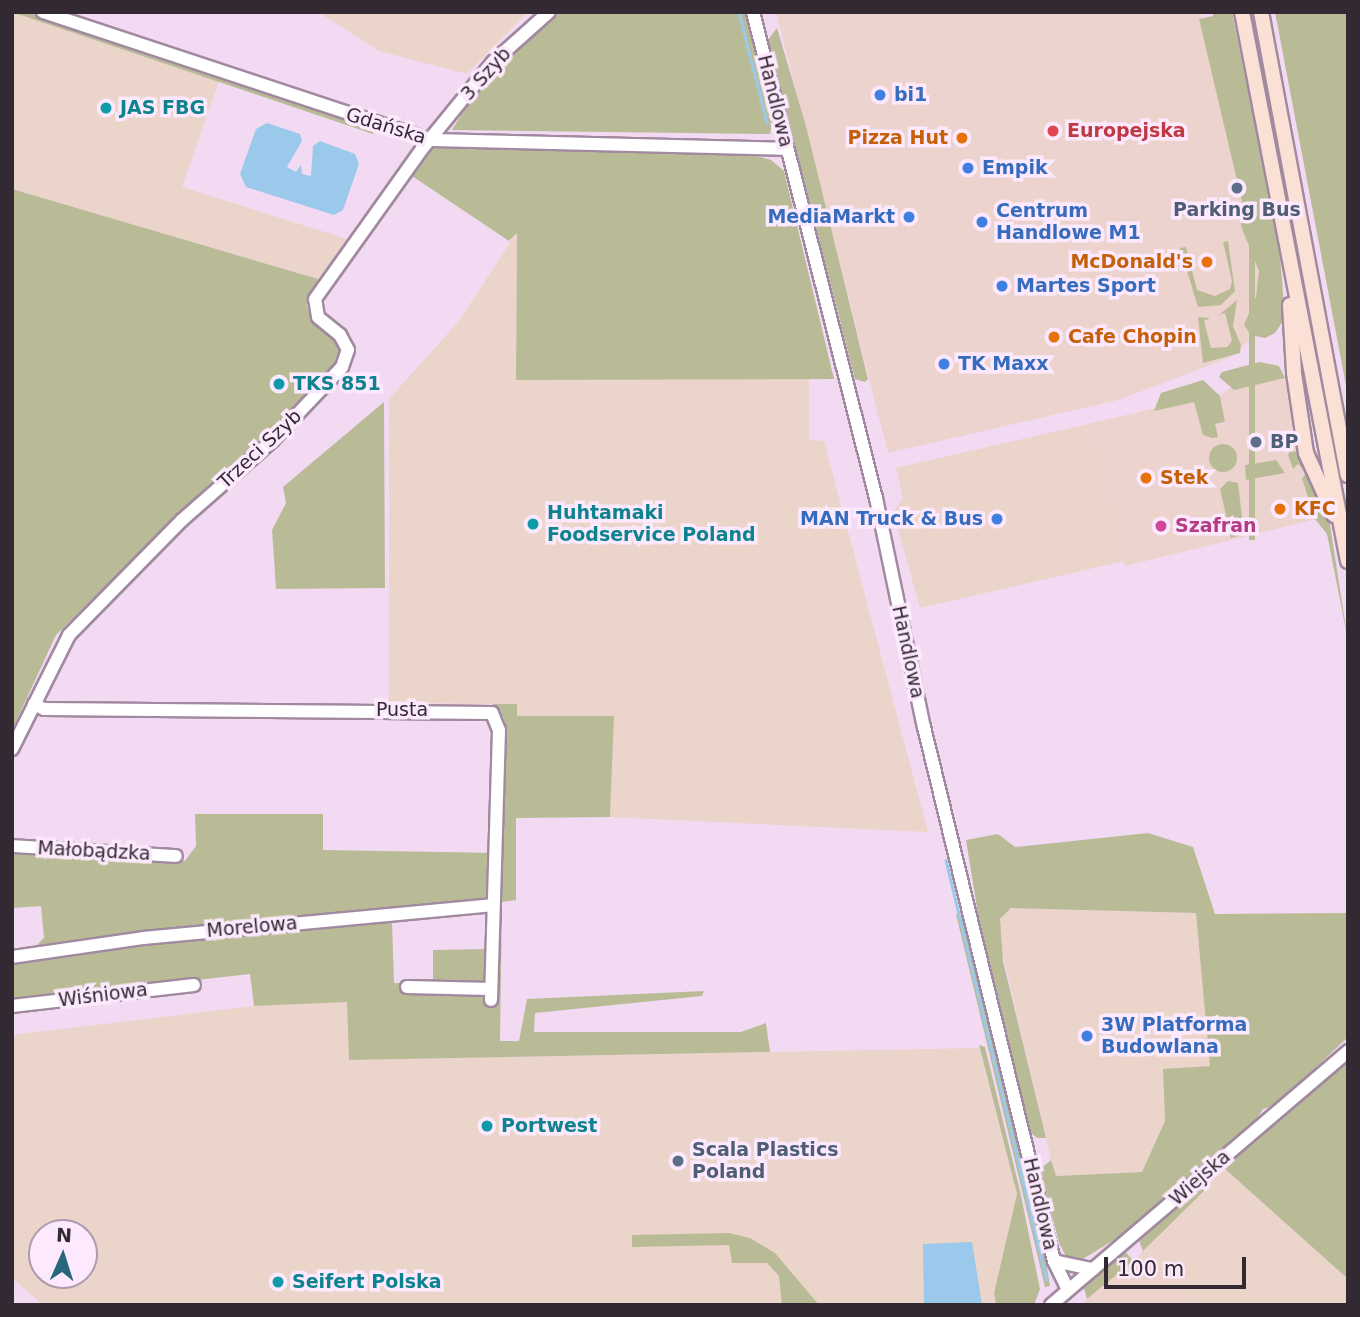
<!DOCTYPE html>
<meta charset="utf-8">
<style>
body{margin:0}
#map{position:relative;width:1360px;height:1317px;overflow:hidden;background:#f3daf3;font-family:"DejaVu Sans",sans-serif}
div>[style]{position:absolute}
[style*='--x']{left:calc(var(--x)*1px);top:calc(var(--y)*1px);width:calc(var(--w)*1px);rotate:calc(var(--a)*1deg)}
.commercial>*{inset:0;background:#edd3ce}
.industrial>*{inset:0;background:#ebd4c9}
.green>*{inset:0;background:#b9bb97;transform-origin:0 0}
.round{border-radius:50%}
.water>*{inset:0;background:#9bc9ec}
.stream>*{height:2.5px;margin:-1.25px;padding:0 1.25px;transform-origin:1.25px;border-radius:1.25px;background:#9bc9ec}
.roads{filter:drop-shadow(2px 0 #a18aa0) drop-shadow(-2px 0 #a18aa0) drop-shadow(0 2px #a18aa0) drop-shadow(0 -2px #a18aa0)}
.minor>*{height:12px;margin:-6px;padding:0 6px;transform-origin:6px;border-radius:6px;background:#fff}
.major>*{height:14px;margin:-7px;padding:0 7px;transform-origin:7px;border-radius:7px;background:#fbe0d6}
.dots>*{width:19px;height:19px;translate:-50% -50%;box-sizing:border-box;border:4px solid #fde9fd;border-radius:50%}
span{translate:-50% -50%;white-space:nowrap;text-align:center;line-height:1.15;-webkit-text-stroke:7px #fde9fd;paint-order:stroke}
.street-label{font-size:19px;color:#332932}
.shop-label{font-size:19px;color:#366cbe;font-weight:700}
.left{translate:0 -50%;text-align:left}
.right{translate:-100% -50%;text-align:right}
.culture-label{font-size:19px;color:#0d838f;font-weight:700}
.health-label{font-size:19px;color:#be3a42;font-weight:700}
.food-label{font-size:19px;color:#c56008;font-weight:700}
.service-label{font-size:19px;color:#4e5e75;font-weight:700}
.hotel-label{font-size:19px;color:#b23c85;font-weight:700}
.frame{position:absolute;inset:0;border:14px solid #332932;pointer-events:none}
.north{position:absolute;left:28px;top:1219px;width:70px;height:70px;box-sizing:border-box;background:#fde9fd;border:2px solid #ac9cac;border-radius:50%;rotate:3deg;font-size:19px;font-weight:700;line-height:28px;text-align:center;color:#332932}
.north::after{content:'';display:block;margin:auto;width:24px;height:32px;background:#26677b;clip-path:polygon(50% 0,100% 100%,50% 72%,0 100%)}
.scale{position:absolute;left:1104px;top:1257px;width:142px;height:32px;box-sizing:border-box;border:4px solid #332932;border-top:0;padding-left:9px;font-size:21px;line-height:24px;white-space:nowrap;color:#332932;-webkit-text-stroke:5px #fde9fd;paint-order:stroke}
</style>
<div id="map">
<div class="commercial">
<i style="clip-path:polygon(776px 12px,1200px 12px,1277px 316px,1229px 358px,1118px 400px,888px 453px)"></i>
<i style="clip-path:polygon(1289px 378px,1317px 519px,1125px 566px,1084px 425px,1206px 396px,1215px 424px,1225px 423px,1220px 396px,1229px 388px)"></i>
<i style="clip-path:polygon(1145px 1249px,1191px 1305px,1080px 1305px,1087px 1299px,1084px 1287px,1126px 1252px,1133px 1261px)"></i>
</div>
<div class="industrial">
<i style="clip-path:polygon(12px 12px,220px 78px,182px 187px,347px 239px,318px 279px,12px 189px)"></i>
<i style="clip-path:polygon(318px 12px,528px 12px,467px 74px,379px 51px)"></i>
<i style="clip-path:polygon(517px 232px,516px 380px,809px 378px,809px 440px,824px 441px,928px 832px,610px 817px,614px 716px,516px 716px,516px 704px,389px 703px,389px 399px,459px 321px)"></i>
<i style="clip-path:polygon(1084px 425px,1124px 561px,920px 608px,893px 512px,903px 498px,896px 468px)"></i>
<i style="clip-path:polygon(1011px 908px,1196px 913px,1211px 1066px,1163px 1070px,1165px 1121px,1142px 1172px,1055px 1176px,998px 934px,1000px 919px)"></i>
<i style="clip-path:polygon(evenodd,347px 1002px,349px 1060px,979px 1048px,1017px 1194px,994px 1293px,996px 1305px,43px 1305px,12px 1278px,12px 1035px,254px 1006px,347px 1002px,42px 1233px,84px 1233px,84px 1275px,42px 1275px,42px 1233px)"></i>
<i style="clip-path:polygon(1224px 1168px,1348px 1279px,1348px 1305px,1191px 1305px,1145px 1249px)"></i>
</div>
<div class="green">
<i style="clip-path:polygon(12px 12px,27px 12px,375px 129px,373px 134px)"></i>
<i style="clip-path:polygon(560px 12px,745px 12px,772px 124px,770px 134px,452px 130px,483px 79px)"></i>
<i style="clip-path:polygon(1213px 12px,1232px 12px,1279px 242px,1285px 318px,1275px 333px,1265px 338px,1251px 335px,1244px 325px,1256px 297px,1259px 271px,1241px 226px,1244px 210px,1199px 19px,1213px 16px)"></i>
<i style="left:1249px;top:12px;width:6px;height:528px"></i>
<i style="clip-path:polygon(1275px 12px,1348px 12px,1348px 396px)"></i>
<i style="clip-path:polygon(777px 28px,806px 126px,868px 379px,865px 382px,855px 379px,768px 40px)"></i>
<i style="clip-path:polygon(426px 147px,745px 153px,771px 160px,784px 171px,834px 379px,516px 380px,517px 233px,509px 241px,409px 174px)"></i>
<i style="clip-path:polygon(12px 189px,318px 279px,307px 305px,311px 319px,334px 337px,340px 349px,336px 366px,316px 392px,180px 512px,56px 635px,12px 730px)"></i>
<i style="clip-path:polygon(1228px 241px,1235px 291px,1221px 305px,1198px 307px,1180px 248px,1186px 247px,1197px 290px,1215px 296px,1230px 289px,1232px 281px,1223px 242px)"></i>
<i style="clip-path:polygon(1237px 300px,1233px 326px,1241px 345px,1240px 353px,1203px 363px,1198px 317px,1210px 318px,1204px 321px,1211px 348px,1227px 347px,1232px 341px,1225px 313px,1219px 315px)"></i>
<i style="clip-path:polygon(1260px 362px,1279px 366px,1285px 378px,1234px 390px,1219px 377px,1222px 372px)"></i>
<i style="clip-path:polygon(1203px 380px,1220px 396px,1225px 422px,1215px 424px,1218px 437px,1212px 438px,1203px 435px,1194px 402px,1154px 411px,1161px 393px)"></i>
<i style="clip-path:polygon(384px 402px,385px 588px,276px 589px,272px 530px,286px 503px,283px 487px)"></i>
<i class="round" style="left:1209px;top:444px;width:28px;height:28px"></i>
<i style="clip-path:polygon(1291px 449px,1302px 456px,1329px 518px,1348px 641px,1327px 534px,1315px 519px,1302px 478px,1307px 473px,1298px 464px,1293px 469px,1288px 455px)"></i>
<i style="clip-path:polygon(1276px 460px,1285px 473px,1246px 480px,1245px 465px)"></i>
<i style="clip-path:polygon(1228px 481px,1238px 483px,1244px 534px,1231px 538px,1220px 489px)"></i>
<i style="clip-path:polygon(evenodd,492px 704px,517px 704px,517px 716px,614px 716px,610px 817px,516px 818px,516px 900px,502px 902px,500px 1041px,519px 1041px,527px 999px,704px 991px,702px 996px,535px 1013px,534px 1032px,741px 1032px,766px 1023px,770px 1052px,349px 1060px,347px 1002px,254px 1006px,250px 974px,12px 1001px,12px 950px,36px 946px,44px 938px,41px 906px,12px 908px,12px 851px,185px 861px,196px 846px,195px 814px,323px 814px,323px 850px,500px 853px,504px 718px,492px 704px,491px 909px,489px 949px,433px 950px,433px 984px,394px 983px,392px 922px,491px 909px)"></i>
<i style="clip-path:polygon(1148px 833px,1193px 847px,1215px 914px,1348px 913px,1348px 1037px,1276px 1105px,1263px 1109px,1253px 1124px,1122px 1235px,1078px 1262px,1068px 1260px,1059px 1243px,1040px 1169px,1051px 1160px,1056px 1176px,1142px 1172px,1165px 1121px,1163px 1069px,1210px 1066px,1196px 913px,1011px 908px,1000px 919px,1003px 961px,1046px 1138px,1037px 1138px,1031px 1133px,978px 914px,966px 840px,998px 834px,1015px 847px)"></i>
<i style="clip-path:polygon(956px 914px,964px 915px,1039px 1220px,1050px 1286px,1045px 1287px)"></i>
<i style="clip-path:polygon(979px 1045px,985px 1047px,1020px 1191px,1040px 1289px,1034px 1305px,996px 1305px,994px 1293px,1017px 1194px)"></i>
<i style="clip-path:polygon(1348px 1060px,1348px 1279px,1224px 1168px)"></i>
<i style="clip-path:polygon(1201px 1184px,1210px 1185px,1143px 1251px,1138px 1238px)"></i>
<i style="clip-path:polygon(729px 1233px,750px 1238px,775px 1253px,819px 1305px,782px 1305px,779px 1276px,767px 1263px,732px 1263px,729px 1245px,632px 1247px,632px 1235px)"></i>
<i style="clip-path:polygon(1124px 1250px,1133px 1261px,1087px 1299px,1083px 1285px)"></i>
</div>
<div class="water">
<i style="clip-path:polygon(267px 123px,300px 134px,302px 141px,287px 167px,296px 172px,301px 165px,302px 174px,311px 176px,313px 146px,320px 141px,355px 154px,359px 164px,343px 210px,334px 215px,246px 187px,240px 174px,256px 129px)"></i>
<i style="clip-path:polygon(972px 1242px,982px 1305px,924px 1305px,923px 1244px)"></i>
</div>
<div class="stream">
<i style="--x:739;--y:12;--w:114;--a:75.8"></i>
<i style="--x:946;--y:860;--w:432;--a:76.5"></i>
</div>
<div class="roads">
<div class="minor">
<i style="--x:43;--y:12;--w:407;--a:18.3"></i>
<i style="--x:429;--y:140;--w:358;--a:1.4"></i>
<i style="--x:753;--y:12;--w:501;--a:75.8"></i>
<i style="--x:876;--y:498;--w:234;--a:78.2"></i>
<i style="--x:924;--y:727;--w:550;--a:76.32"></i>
<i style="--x:1054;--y:1261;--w:32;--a:64"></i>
<i style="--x:34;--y:704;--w:11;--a:27"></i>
<i style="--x:44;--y:709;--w:448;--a:0.5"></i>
<i style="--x:492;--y:713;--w:18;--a:68"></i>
<i style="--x:499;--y:730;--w:270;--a:91.7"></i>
<i style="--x:12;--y:749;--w:127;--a:-63.4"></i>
<i style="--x:69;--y:635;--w:161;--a:-45.5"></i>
<i style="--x:182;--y:520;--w:121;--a:-41.3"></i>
<i style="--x:273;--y:440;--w:100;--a:-46.6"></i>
<i style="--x:342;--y:367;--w:18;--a:-71"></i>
<i style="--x:348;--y:350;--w:17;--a:-118"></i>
<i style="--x:340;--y:335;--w:28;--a:-141"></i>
<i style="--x:318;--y:317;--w:18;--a:-99"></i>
<i style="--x:315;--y:299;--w:184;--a:-54.5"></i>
<i style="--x:422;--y:149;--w:112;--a:-50.8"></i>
<i style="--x:493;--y:62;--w:75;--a:-41.8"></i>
<i style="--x:12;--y:846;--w:164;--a:3.5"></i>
<i style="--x:12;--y:957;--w:133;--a:-8.2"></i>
<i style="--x:144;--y:938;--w:351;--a:-5.4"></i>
<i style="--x:407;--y:987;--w:84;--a:1.4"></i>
<i style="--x:12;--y:1006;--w:183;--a:-6.6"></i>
<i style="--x:1054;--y:1261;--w:40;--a:12"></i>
<i style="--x:1051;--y:1305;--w:391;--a:-40.5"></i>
</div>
<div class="major">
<i style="--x:1242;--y:12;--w:559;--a:79.07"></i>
<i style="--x:1261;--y:12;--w:471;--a:79.4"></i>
<i style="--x:1290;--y:305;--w:68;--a:86.6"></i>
<i style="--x:1294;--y:373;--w:81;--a:81.5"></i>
<i style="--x:1306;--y:453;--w:68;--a:65.7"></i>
</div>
</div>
<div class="dots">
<i style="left:880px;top:95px;background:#3f7fe0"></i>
<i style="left:106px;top:108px;background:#0f9aa8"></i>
<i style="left:1053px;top:131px;background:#e0444e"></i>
<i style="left:962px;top:138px;background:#e8710a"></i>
<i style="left:968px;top:168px;background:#3f7fe0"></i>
<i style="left:1237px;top:188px;background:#5c6f8a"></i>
<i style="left:909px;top:217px;background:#3f7fe0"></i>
<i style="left:982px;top:222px;background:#3f7fe0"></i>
<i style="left:1207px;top:262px;background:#e8710a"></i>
<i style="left:1002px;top:286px;background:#3f7fe0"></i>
<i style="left:1054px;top:337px;background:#e8710a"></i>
<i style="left:944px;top:364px;background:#3f7fe0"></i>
<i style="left:279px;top:384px;background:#0f9aa8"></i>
<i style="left:1256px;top:442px;background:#5c6f8a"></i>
<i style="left:1146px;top:478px;background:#e8710a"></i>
<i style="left:1280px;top:509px;background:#e8710a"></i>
<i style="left:997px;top:519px;background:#3f7fe0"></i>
<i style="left:533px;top:524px;background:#0f9aa8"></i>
<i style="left:1161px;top:526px;background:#d1479c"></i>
<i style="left:1087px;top:1036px;background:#3f7fe0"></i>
<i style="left:487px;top:1126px;background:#0f9aa8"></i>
<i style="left:678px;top:1161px;background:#5c6f8a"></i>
<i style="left:278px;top:1282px;background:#0f9aa8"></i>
</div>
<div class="street-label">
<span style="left:486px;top:74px;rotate:-48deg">3 Szyb</span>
<span style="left:775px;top:101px;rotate:76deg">Handlowa</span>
<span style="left:386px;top:126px;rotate:17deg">Gdańska</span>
<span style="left:260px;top:449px;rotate:-43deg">Trzeci Szyb</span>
<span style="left:908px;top:652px;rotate:78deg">Handlowa</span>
<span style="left:402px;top:710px">Pusta</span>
<span style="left:94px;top:851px;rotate:3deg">Małobądzka</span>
<span style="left:252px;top:927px;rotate:-5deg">Morelowa</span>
<span style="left:103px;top:995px;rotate:-7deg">Wiśniowa</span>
<span style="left:1200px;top:1178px;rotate:-41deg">Wiejska</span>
<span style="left:1040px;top:1204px;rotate:77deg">Handlowa</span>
</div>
<div class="shop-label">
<span class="left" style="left:894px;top:95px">bi1</span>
<span class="left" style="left:982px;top:168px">Empik</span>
<span class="left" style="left:996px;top:222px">Centrum<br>Handlowe M1</span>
<span class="right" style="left:895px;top:217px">MediaMarkt</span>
<span class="left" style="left:1016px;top:286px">Martes Sport</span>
<span class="left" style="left:958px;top:364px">TK Maxx</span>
<span class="right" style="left:983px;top:519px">MAN Truck &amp; Bus</span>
<span class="left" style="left:1101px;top:1036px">3W Platforma<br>Budowlana</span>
</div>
<div class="culture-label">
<span class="left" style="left:120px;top:108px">JAS FBG</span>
<span class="left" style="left:293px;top:384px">TKS 851</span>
<span class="left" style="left:547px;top:524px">Huhtamaki<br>Foodservice Poland</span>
<span class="left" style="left:501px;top:1126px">Portwest</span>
<span class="left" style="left:292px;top:1282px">Seifert Polska</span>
</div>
<div class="health-label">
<span class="left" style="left:1067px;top:131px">Europejska</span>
</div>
<div class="food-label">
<span class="right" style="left:948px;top:138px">Pizza Hut</span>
<span class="right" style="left:1193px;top:262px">McDonald's</span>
<span class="left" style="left:1068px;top:337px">Cafe Chopin</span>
<span class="left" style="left:1160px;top:478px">Stek</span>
<span class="left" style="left:1294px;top:509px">KFC</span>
</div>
<div class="service-label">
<span style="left:1237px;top:210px">Parking Bus</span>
<span class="left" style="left:1270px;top:442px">BP</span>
<span class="left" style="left:692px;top:1161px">Scala Plastics<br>Poland</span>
</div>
<div class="hotel-label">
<span class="left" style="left:1175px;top:526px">Szafran</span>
</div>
<div class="frame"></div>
<div class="north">N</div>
<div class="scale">100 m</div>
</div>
